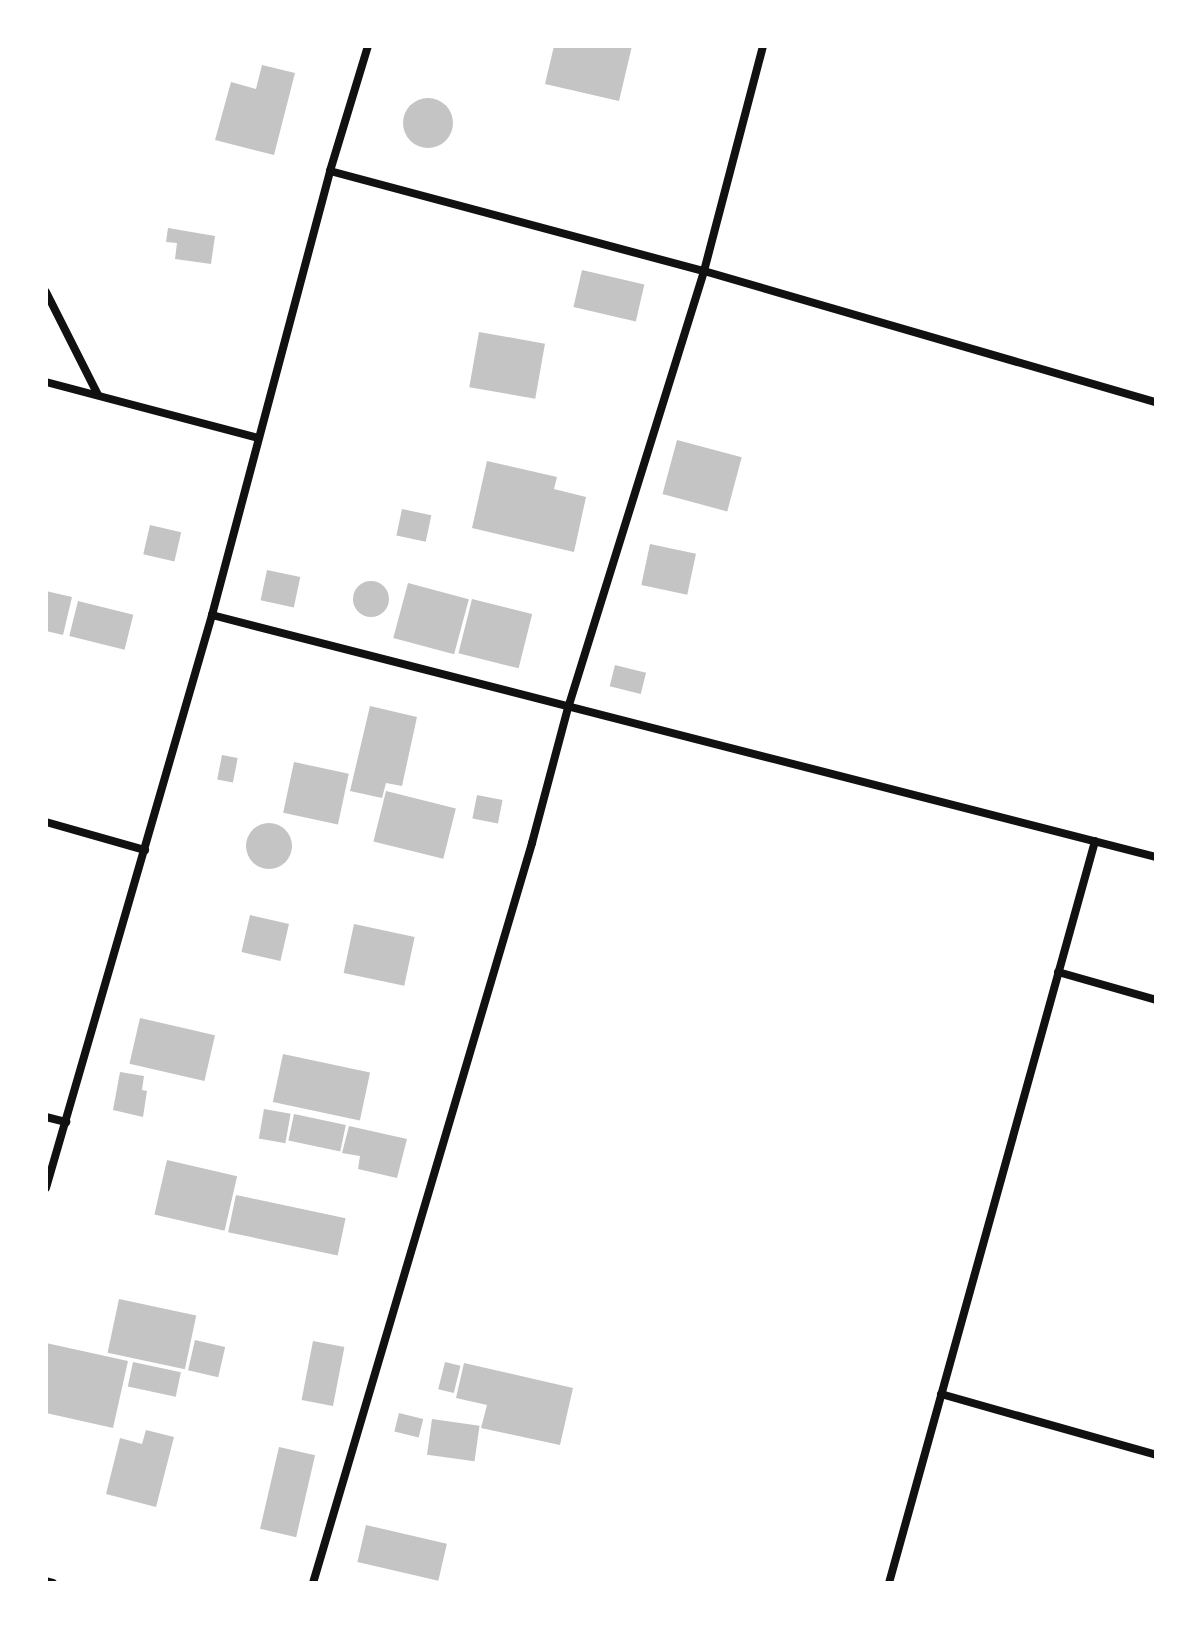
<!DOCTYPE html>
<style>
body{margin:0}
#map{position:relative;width:1202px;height:1629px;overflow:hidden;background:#fff;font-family:"DejaVu Sans",sans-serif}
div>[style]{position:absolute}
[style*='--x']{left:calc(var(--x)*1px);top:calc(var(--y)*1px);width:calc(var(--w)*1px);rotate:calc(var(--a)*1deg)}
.building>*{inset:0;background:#c4c4c4;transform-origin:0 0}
.round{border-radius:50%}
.minor>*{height:8px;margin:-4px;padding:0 4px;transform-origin:4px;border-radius:4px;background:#111}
span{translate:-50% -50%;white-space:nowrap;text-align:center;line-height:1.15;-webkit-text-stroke:6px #fff;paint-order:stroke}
.frame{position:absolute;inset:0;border:48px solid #fff;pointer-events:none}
</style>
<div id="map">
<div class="building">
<i style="clip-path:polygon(554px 46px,632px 46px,619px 101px,545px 84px)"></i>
<i style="clip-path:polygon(262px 65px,295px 73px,274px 155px,215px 140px,231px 82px,256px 89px)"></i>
<i class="round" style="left:403px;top:98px;width:50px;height:50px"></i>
<i style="clip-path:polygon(168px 228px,215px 236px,211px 264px,175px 259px,177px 243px,166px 242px)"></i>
<i style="left:582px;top:270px;width:64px;height:38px;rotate:13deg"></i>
<i style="left:479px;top:332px;width:67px;height:56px;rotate:10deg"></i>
<i style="left:677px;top:440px;width:67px;height:56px;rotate:15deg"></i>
<i style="clip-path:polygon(487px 461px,557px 477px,554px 489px,586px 497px,574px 552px,472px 528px)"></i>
<i style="left:402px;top:509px;width:30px;height:27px;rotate:12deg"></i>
<i style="left:150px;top:525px;width:32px;height:30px;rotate:13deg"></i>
<i style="left:650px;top:544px;width:47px;height:42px;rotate:12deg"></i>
<i style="left:267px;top:570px;width:34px;height:31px;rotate:12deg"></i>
<i class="round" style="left:353px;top:581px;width:36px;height:36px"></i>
<i style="left:408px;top:583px;width:63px;height:57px;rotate:15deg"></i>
<i style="clip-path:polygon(46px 591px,72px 597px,63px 635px,46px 631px)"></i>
<i style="left:472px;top:599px;width:62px;height:56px;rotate:14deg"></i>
<i style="left:78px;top:601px;width:57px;height:36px;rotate:14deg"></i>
<i style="left:615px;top:665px;width:32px;height:22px;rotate:14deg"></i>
<i style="clip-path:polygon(370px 706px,417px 717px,402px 786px,386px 783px,382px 798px,350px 791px)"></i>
<i style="left:222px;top:755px;width:16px;height:25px;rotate:11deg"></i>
<i style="left:294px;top:762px;width:56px;height:52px;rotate:12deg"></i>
<i style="left:386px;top:791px;width:72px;height:52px;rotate:14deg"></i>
<i style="left:477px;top:795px;width:26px;height:24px;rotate:11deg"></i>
<i class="round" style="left:246px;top:823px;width:46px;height:46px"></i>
<i style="left:250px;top:915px;width:40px;height:38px;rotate:13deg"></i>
<i style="left:354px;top:924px;width:62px;height:50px;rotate:12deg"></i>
<i style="left:140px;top:1018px;width:77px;height:47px;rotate:13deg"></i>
<i style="left:283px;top:1054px;width:89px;height:49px;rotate:12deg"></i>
<i style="clip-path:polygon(120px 1072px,144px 1076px,142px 1090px,147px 1091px,143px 1117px,113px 1110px)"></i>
<i style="left:264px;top:1109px;width:27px;height:30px;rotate:10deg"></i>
<i style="left:294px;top:1114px;width:53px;height:27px;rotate:12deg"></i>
<i style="clip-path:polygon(349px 1126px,407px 1139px,397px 1178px,358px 1169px,360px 1156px,342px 1153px)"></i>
<i style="left:167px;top:1160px;width:72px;height:56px;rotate:13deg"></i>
<i style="left:236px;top:1195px;width:112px;height:38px;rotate:12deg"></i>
<i style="left:119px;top:1299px;width:79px;height:55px;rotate:12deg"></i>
<i style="left:195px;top:1340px;width:31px;height:31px;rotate:13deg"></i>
<i style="left:313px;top:1341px;width:32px;height:60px;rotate:11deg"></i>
<i style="clip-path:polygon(46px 1343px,128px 1361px,113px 1428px,46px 1413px)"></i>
<i style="left:133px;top:1362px;width:49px;height:25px;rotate:12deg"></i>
<i style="left:445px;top:1362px;width:16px;height:28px;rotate:14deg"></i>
<i style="clip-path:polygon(464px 1363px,573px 1388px,560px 1445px,481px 1428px,487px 1405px,456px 1398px)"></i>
<i style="left:399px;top:1413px;width:25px;height:19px;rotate:14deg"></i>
<i style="left:432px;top:1419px;width:48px;height:36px;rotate:8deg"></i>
<i style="clip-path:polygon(146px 1430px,174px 1437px,156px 1507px,106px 1494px,120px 1438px,142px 1444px)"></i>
<i style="left:279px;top:1447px;width:37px;height:84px;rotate:13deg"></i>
<i style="left:366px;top:1525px;width:83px;height:38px;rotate:13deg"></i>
</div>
<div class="minor">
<i style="--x:330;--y:171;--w:387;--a:15"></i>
<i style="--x:704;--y:271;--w:471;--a:16.2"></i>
<i style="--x:46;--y:292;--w:115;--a:63.2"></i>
<i style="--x:46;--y:382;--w:219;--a:14.8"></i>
<i style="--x:212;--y:615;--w:975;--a:14.38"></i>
<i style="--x:46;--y:822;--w:103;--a:15.8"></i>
<i style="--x:1058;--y:972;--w:102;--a:15.9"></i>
<i style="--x:46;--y:1117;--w:21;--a:14"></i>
<i style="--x:46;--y:1188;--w:597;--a:-73.84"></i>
<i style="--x:212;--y:615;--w:459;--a:-75.1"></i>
<i style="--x:330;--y:171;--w:131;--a:-73.1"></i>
<i style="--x:941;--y:1394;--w:223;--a:15.8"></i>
<i style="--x:46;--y:1581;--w:7;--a:16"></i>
<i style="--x:313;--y:1583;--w:772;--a:-73.51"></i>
<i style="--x:532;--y:843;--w:140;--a:-75.1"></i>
<i style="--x:568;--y:708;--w:458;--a:-72.7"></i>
<i style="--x:704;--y:271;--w:233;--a:-75.3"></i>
<i style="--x:889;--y:1583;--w:770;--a:-74.48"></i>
</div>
<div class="frame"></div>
</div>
